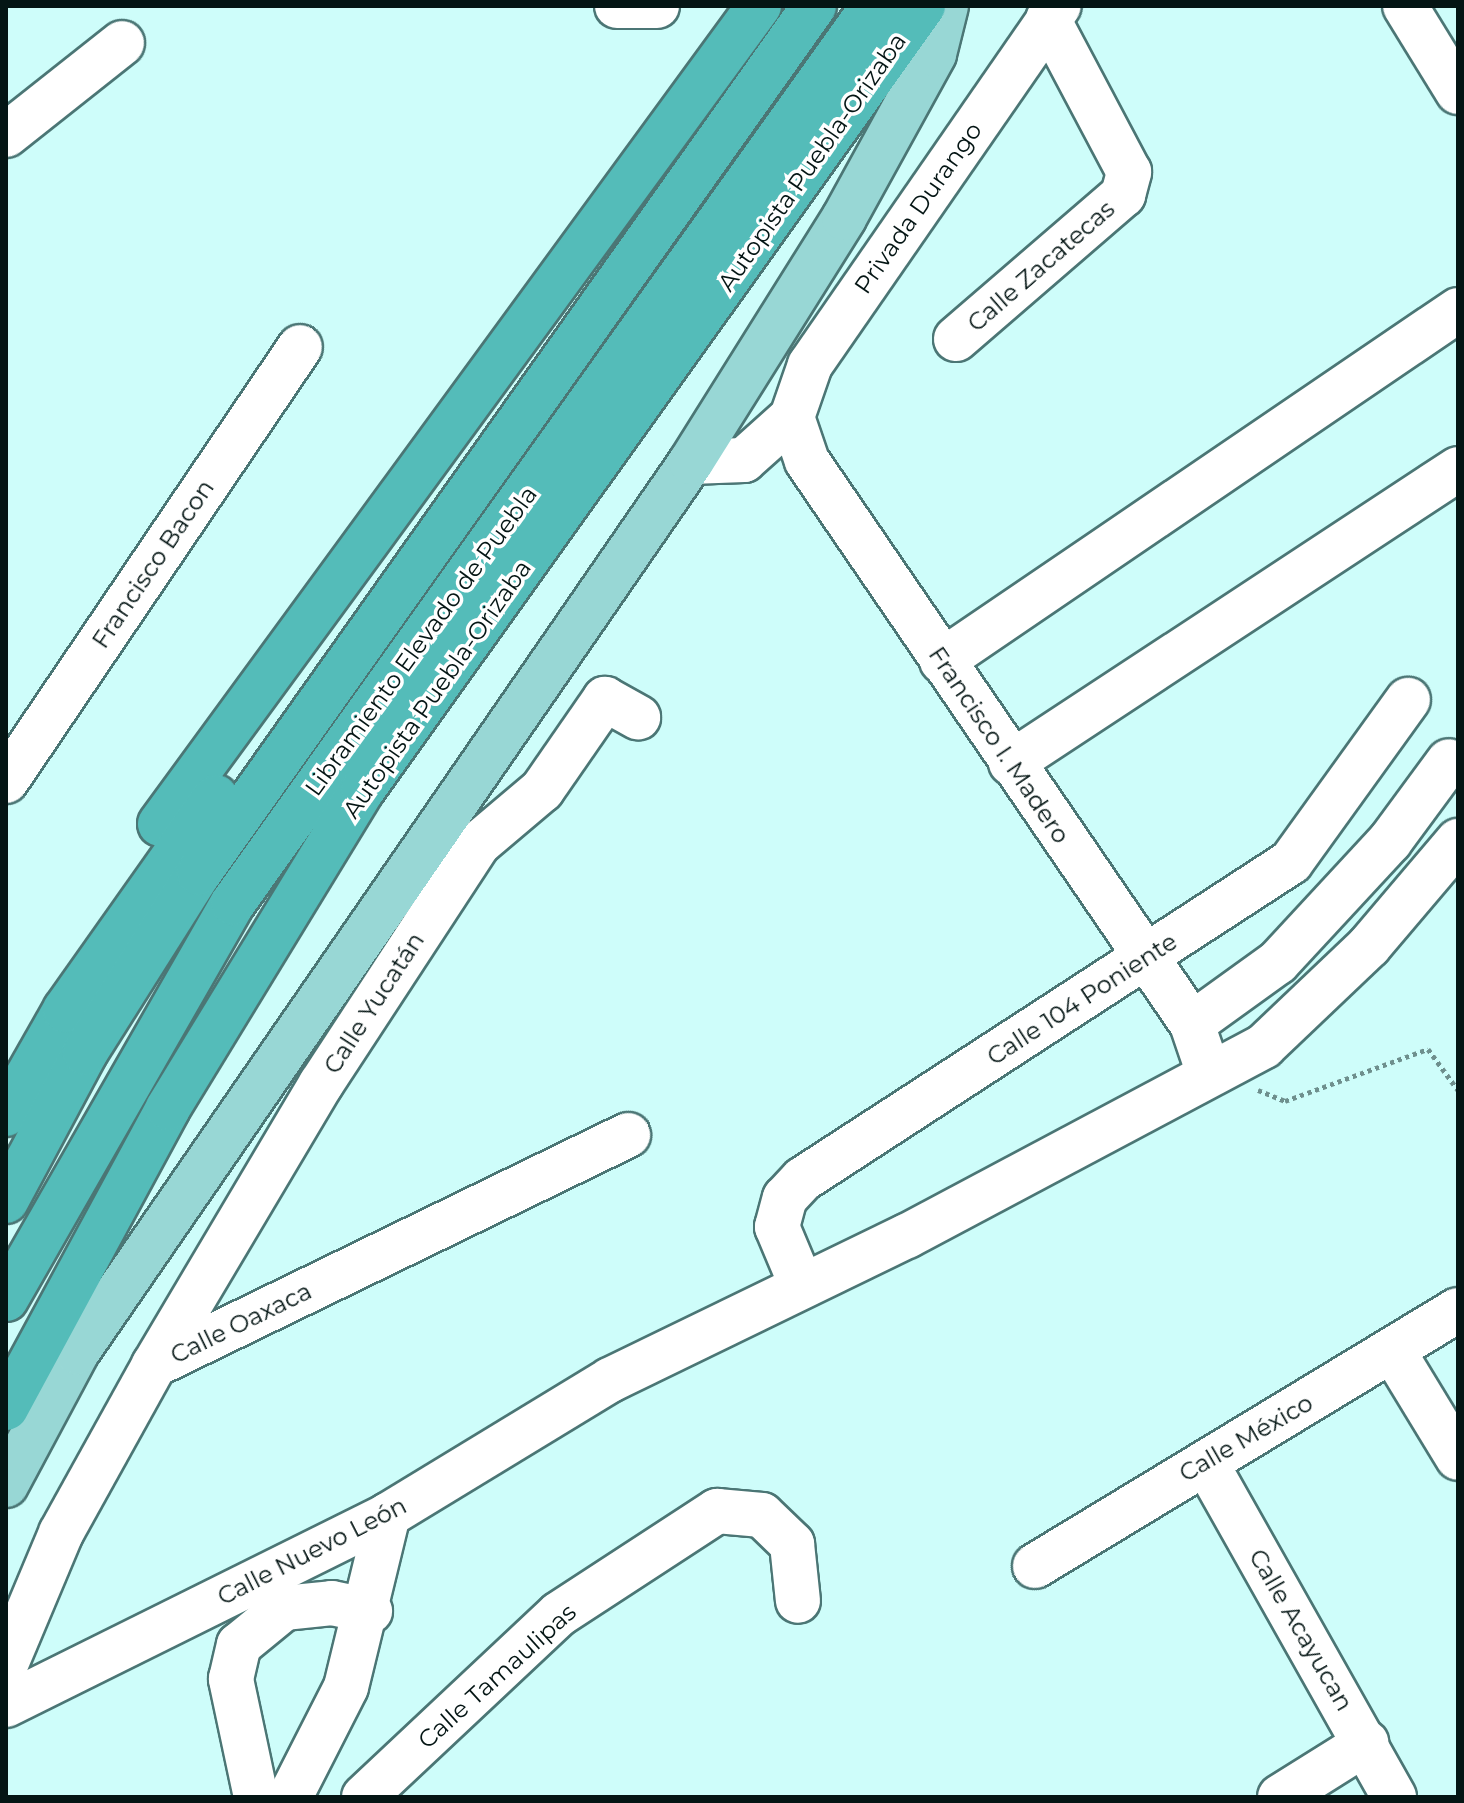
<!DOCTYPE html>
<meta charset="utf-8">
<style>
body{margin:0}
#map{position:relative;width:1464px;height:1803px;overflow:hidden;background:#cefdfa;font-family:Montserrat,sans-serif}
div>[style]{position:absolute}
[style*='--x']{left:calc(var(--x)*1px);top:calc(var(--y)*1px);width:calc(var(--w)*1px);rotate:calc(var(--a)*1deg)}
.path>*{height:5px;margin-top:-2.5px;transform-origin:0;background:repeating-linear-gradient(90deg,#6e8f8d 0 4px,transparent 0 8px)}
.roads{filter:drop-shadow(2px 0 #4b7675) drop-shadow(-2px 0 #4b7675) drop-shadow(0 2px #4b7675) drop-shadow(0 -2px #4b7675)}
.minor>*{height:44px;margin:-22px;padding:0 22px;transform-origin:22px;border-radius:22px;background:#fff}
.major>*{height:44px;margin:-22px;padding:0 22px;transform-origin:22px;border-radius:22px;background:#98d7d5}
.highway>*{height:44px;margin:-22px;padding:0 22px;transform-origin:22px;border-radius:22px;background:#54bcb9}
span{translate:-50% -50%;white-space:nowrap;text-align:center;line-height:1.15;-webkit-text-stroke:7px #fff;paint-order:stroke}
.street-label{font-size:24px;color:#041514}
.frame{position:absolute;inset:0;border:8px solid #041514;pointer-events:none}
</style>
<div id="map">
<div class="path">
<i style="--x:1258;--y:1090;--w:29;--a:22"></i>
<i style="--x:1285;--y:1101;--w:152;--a:-20"></i>
<i style="--x:1428;--y:1049;--w:51;--a:53.8"></i>
</div>
<div class="roads">
<div class="minor">
<i style="--x:617;--y:6;--w:40;--a:0"></i>
<i style="--x:1405;--y:6;--w:101;--a:58.4"></i>
<i style="--x:6;--y:135;--w:148;--a:-38.4"></i>
<i style="--x:956;--y:339;--w:221;--a:-40.8"></i>
<i style="--x:1123;--y:195;--w:24;--a:-75"></i>
<i style="--x:1129;--y:172;--w:173;--a:-117.9"></i>
<i style="--x:792;--y:417;--w:46;--a:71.2"></i>
<i style="--x:807;--y:461;--w:682;--a:55.63"></i>
<i style="--x:1192;--y:1024;--w:50;--a:71.2"></i>
<i style="--x:691;--y:462;--w:53;--a:-2.2"></i>
<i style="--x:744;--y:460;--w:64;--a:-41.9"></i>
<i style="--x:792;--y:417;--w:55;--a:-70.9"></i>
<i style="--x:810;--y:365;--w:437;--a:-55.3"></i>
<i style="--x:942;--y:661;--w:624;--a:-34.22"></i>
<i style="--x:1011;--y:763;--w:535;--a:-33.33"></i>
<i style="--x:6;--y:781;--w:524;--a:-55.89"></i>
<i style="--x:1192;--y:1024;--w:106;--a:-35.8"></i>
<i style="--x:1278;--y:962;--w:165;--a:-47.2"></i>
<i style="--x:1390;--y:841;--w:99;--a:-53.6"></i>
<i style="--x:801;--y:1284;--w:62;--a:-112.8"></i>
<i style="--x:777;--y:1227;--w:30;--a:-75"></i>
<i style="--x:785;--y:1198;--w:26;--a:-47"></i>
<i style="--x:803;--y:1179;--w:582;--a:-33.01"></i>
<i style="--x:1291;--y:862;--w:200;--a:-54.2"></i>
<i style="--x:1393;--y:1351;--w:125;--a:58.7"></i>
<i style="--x:154;--y:1365;--w:527;--a:-25.88"></i>
<i style="--x:1206;--y:1463;--w:383;--a:60.6"></i>
<i style="--x:1035;--y:1566;--w:494;--a:-31.2"></i>
<i style="--x:6;--y:1664;--w:142;--a:-67.2"></i>
<i style="--x:61;--y:1533;--w:192;--a:-61"></i>
<i style="--x:154;--y:1365;--w:327;--a:-59.3"></i>
<i style="--x:321;--y:1084;--w:287;--a:-56.8"></i>
<i style="--x:478;--y:844;--w:84;--a:-40.2"></i>
<i style="--x:542;--y:790;--w:111;--a:-55.3"></i>
<i style="--x:605;--y:699;--w:38;--a:29"></i>
<i style="--x:6;--y:1705;--w:427;--a:-26.4"></i>
<i style="--x:388;--y:1515;--w:260;--a:-31.3"></i>
<i style="--x:610;--y:1380;--w:330;--a:-25.9"></i>
<i style="--x:907;--y:1236;--w:404;--a:-28"></i>
<i style="--x:1264;--y:1046;--w:145;--a:-43.6"></i>
<i style="--x:1369;--y:946;--w:138;--a:-49.7"></i>
<i style="--x:256;--y:1797;--w:121;--a:-102"></i>
<i style="--x:231;--y:1679;--w:35;--a:-77"></i>
<i style="--x:239;--y:1645;--w:58;--a:-39.4"></i>
<i style="--x:284;--y:1608;--w:48;--a:-5.9"></i>
<i style="--x:332;--y:1603;--w:39;--a:12"></i>
<i style="--x:290;--y:1797;--w:123;--a:-63"></i>
<i style="--x:346;--y:1687;--w:177;--a:-76.3"></i>
<i style="--x:364;--y:1797;--w:267;--a:-43.2"></i>
<i style="--x:559;--y:1614;--w:189;--a:-33.1"></i>
<i style="--x:717;--y:1511;--w:45;--a:5.1"></i>
<i style="--x:762;--y:1515;--w:42;--a:44"></i>
<i style="--x:792;--y:1544;--w:57;--a:84"></i>
<i style="--x:1280;--y:1797;--w:102;--a:-32.1"></i>
</div>
<div class="major">
<i style="--x:6;--y:1485;--w:151;--a:-61.9"></i>
<i style="--x:77;--y:1352;--w:1081;--a:-55.4"></i>
<i style="--x:691;--y:462;--w:288;--a:-57.9"></i>
<i style="--x:844;--y:218;--w:187;--a:-61.2"></i>
<i style="--x:934;--y:54;--w:49;--a:-76"></i>
</div>
<div class="highway">
<i style="--x:160;--y:824;--w:1014;--a:-53.79"></i>
<i style="--x:6;--y:1114;--w:120;--a:-60.4"></i>
<i style="--x:65;--y:1010;--w:261;--a:-54.7"></i>
<i style="--x:6;--y:1201;--w:168;--a:-61.9"></i>
<i style="--x:85;--y:1053;--w:213;--a:-57.7"></i>
<i style="--x:199;--y:873;--w:1063;--a:-54.65"></i>
<i style="--x:6;--y:1299;--w:456;--a:-60.2"></i>
<i style="--x:233;--y:903;--w:1102;--a:-54.49"></i>
<i style="--x:6;--y:1408;--w:341;--a:-61.6"></i>
<i style="--x:168;--y:1108;--w:374;--a:-58.6"></i>
<i style="--x:363;--y:789;--w:963;--a:-54.43"></i>
</div>
</div>
<div class="street-label">
<span style="left:812px;top:162px;rotate:-55deg">Autopista Puebla-Orizaba</span>
<span style="left:918px;top:208px;rotate:-55deg">Privada Durango</span>
<span style="left:1041px;top:266px;rotate:-41deg">Calle Zacatecas</span>
<span style="left:153px;top:564px;rotate:-56deg">Francisco Bacon</span>
<span style="left:421px;top:641px;rotate:-54deg">Libramiento Elevado de Puebla</span>
<span style="left:437px;top:689px;rotate:-55deg">Autopista Puebla-Orizaba</span>
<span style="left:999px;top:745px;rotate:56deg">Francisco I. Madero</span>
<span style="left:1082px;top:999px;rotate:-33deg">Calle 104 Poniente</span>
<span style="left:374px;top:1003px;rotate:-57deg">Calle Yucatán</span>
<span style="left:241px;top:1323px;rotate:-26deg">Calle Oaxaca</span>
<span style="left:1246px;top:1438px;rotate:-30deg">Calle México</span>
<span style="left:312px;top:1551px;rotate:-27deg">Calle Nuevo León</span>
<span style="left:1301px;top:1630px;rotate:60deg">Calle Acayucan</span>
<span style="left:497px;top:1676px;rotate:-42deg">Calle Tamaulipas</span>
</div>
<div class="frame"></div>
</div>
